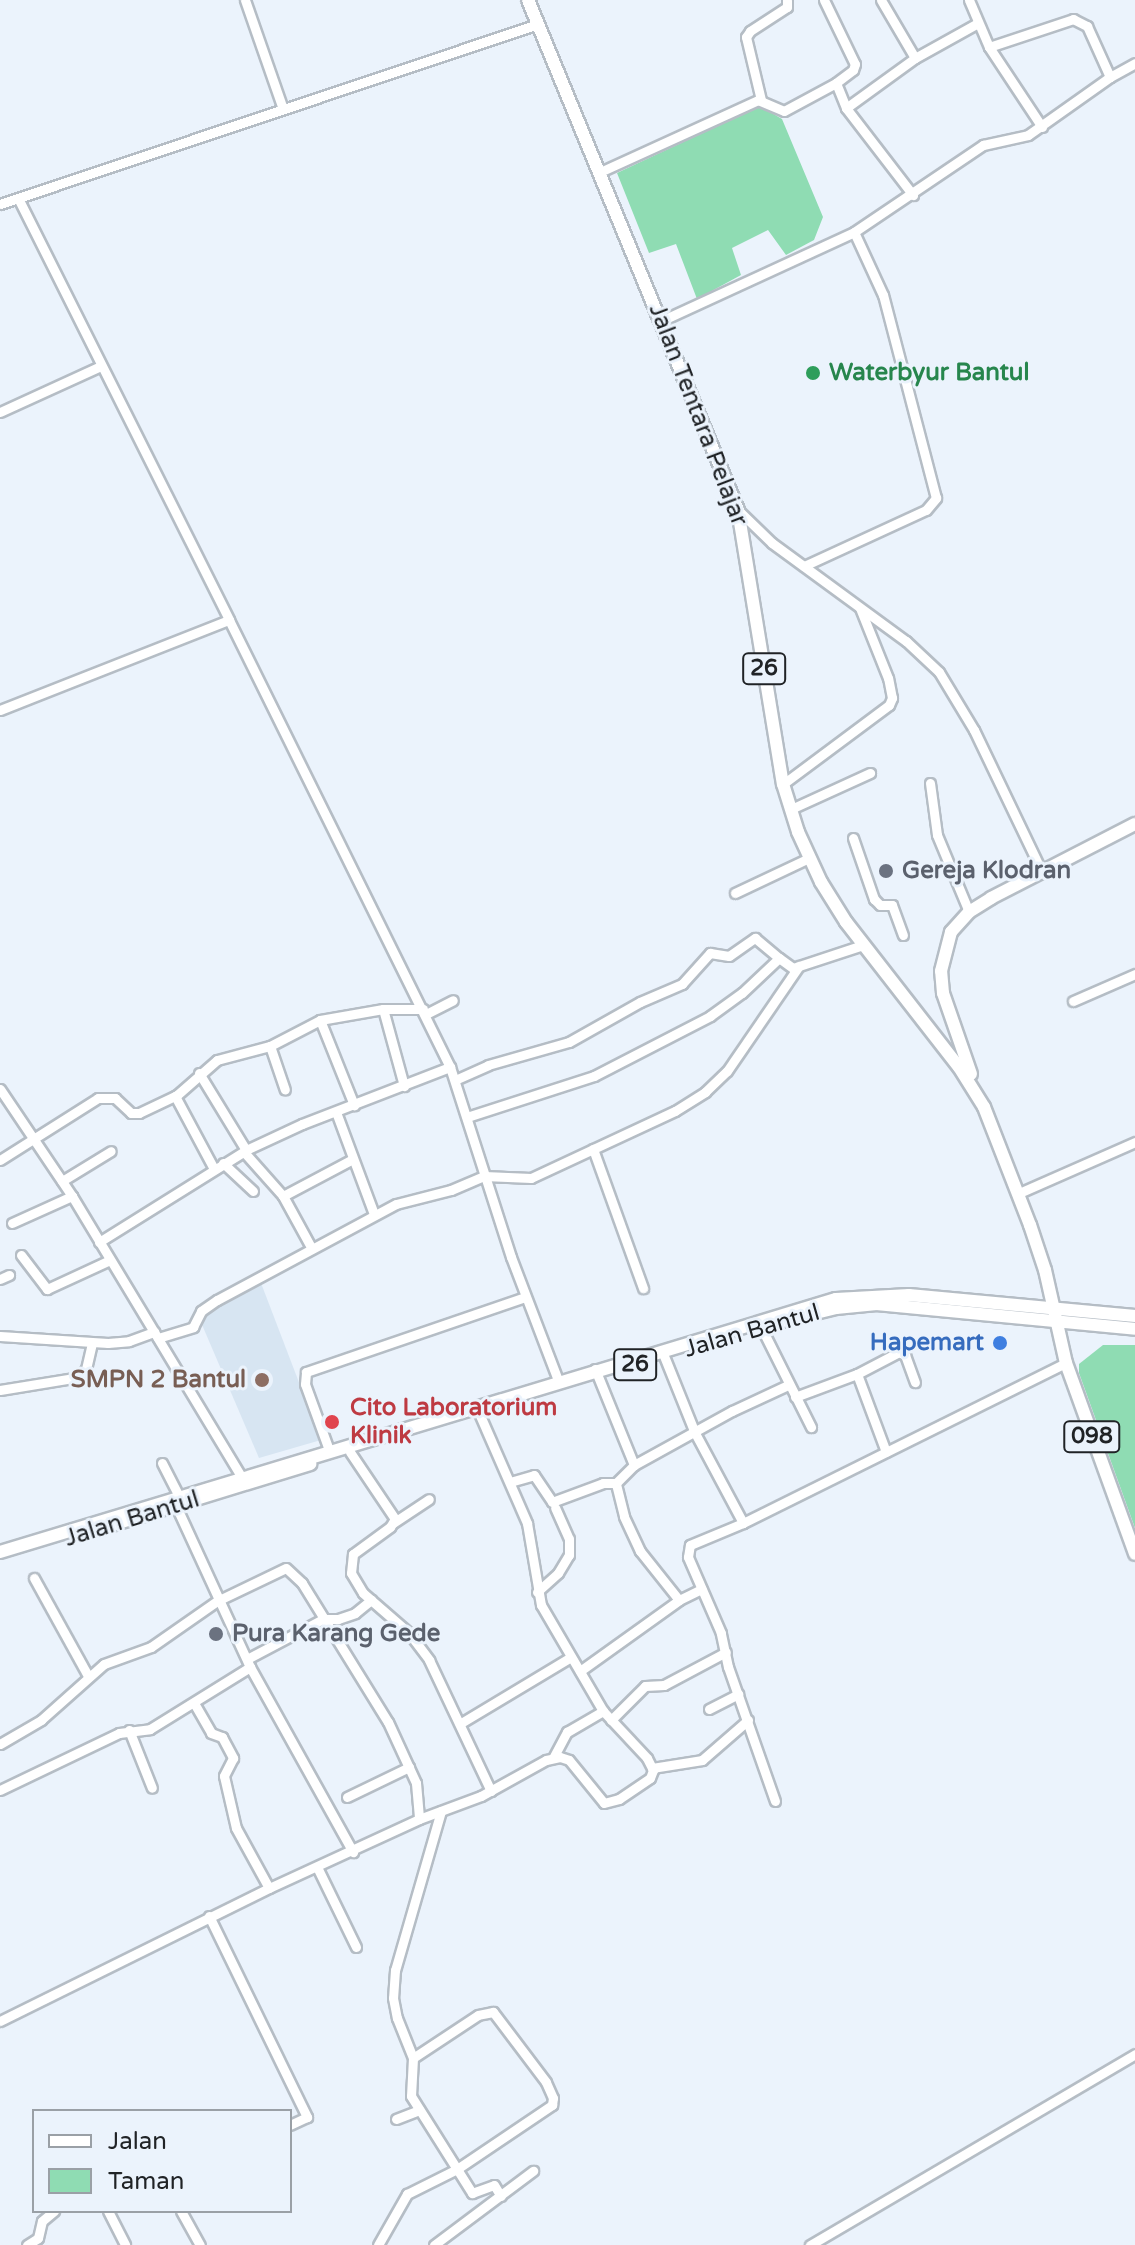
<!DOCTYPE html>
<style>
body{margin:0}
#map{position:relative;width:1135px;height:2245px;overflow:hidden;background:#ebf3fc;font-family:"Varela Round",sans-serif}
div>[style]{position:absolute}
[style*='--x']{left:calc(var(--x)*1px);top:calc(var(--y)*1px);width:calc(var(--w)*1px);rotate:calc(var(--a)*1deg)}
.built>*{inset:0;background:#d7e5f2}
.green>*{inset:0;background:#8fdcb3}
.roads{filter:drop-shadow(2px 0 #b5bdc5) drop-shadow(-2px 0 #b5bdc5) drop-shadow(0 2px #b5bdc5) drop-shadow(0 -2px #b5bdc5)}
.minor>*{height:9px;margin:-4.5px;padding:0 4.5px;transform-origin:4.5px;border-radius:4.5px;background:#fff}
.major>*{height:12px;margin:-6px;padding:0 6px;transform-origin:6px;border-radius:6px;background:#fff}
.dots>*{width:22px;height:22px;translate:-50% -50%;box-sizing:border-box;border:4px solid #ebf3fc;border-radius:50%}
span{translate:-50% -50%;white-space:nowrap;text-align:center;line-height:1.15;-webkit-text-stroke:6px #ebf3fc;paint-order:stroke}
.shield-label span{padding:2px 6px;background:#ebf3fc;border:2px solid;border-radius:6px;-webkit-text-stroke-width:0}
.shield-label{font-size:22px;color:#202326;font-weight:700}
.leisure-label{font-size:24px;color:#27864d;font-weight:700}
.left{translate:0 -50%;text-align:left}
.street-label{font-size:24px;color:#202326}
.worship-label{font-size:24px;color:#5b616d;font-weight:700}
.shop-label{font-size:24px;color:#366cbe;font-weight:700}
.right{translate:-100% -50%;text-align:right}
.education-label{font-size:24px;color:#785e54;font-weight:700}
.health-label{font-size:24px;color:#be3a42;font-weight:700}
.legend{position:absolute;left:32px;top:2109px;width:260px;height:104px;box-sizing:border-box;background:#ebf3fc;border:2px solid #9aa0a6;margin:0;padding:10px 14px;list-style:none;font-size:24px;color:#202326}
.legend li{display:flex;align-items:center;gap:16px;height:40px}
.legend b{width:40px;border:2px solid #9aa0a6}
</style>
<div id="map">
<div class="built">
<i style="clip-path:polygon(261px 1283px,321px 1440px,259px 1458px,200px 1320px,201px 1315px,231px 1294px)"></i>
</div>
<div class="green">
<i style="clip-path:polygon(760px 106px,782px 119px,823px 217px,814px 240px,786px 255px,768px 230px,732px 248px,741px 275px,697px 299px,676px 244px,649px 253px,617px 173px)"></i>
<i style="clip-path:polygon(1103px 1345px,1135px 1345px,1135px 1528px,1079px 1373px,1079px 1364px)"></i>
</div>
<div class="roads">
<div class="minor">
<i style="--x:245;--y:0;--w:115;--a:70.8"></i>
<i style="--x:824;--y:0;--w:71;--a:64.2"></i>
<i style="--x:855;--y:64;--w:6;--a:108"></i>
<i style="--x:853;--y:70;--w:21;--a:143"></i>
<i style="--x:836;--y:83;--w:27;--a:68"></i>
<i style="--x:846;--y:108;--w:110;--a:52.4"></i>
<i style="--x:881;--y:0;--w:67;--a:59.6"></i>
<i style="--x:969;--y:0;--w:51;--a:66.9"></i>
<i style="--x:989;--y:47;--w:96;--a:56.5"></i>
<i style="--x:989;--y:47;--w:89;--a:-18.4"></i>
<i style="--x:1073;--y:19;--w:16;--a:27"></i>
<i style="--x:1087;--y:26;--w:56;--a:65.7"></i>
<i style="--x:761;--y:100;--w:65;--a:-103.4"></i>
<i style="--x:746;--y:37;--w:7;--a:-56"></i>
<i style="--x:750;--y:31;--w:44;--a:-33"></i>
<i style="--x:787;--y:7;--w:7;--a:-90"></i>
<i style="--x:846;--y:108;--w:85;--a:-35.9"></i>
<i style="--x:915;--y:58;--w:72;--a:-29.1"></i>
<i style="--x:600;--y:172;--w:174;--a:-24.5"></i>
<i style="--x:758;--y:100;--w:28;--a:23"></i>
<i style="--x:784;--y:111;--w:59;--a:-28.3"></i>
<i style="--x:18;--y:198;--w:472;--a:63.4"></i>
<i style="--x:0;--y:204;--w:567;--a:-18.5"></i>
<i style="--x:663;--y:320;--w:210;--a:-24.7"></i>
<i style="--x:854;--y:232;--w:156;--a:-34"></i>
<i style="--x:983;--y:145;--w:46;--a:-12.5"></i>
<i style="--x:1028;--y:135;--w:100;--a:-35.3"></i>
<i style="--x:1110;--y:77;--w:29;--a:-29"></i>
<i style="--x:0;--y:412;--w:111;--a:-24.5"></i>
<i style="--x:738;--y:510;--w:47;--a:44.1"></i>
<i style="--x:772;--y:543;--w:166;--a:36.2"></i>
<i style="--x:906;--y:641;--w:45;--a:43.2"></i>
<i style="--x:939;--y:672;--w:68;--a:58.9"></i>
<i style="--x:974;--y:730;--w:157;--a:64.4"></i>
<i style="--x:804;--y:566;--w:134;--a:-24.7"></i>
<i style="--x:926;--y:510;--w:16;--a:-50"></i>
<i style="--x:936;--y:498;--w:210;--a:-104.6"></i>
<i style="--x:883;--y:295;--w:69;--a:-114.7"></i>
<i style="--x:0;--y:710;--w:246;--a:-21.5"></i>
<i style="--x:229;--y:620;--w:499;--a:63.7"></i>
<i style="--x:450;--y:1067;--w:200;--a:72.2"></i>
<i style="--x:511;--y:1257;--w:132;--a:69.1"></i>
<i style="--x:930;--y:783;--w:52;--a:82.3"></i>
<i style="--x:937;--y:835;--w:83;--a:67.4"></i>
<i style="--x:783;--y:784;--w:132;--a:-36.7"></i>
<i style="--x:889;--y:705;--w:8;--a:-67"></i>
<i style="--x:892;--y:698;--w:20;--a:-101"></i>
<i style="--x:888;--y:678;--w:75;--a:-111.8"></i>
<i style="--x:791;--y:809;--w:87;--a:-24.5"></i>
<i style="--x:853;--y:838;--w:65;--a:71"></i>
<i style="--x:874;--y:899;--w:8;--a:45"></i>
<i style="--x:880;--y:905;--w:12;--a:0"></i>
<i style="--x:892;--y:905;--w:32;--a:70"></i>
<i style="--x:735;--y:893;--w:82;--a:-25.3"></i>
<i style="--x:1073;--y:1001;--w:68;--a:-23.5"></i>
<i style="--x:383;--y:1009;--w:80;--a:74.7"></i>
<i style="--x:426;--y:1014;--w:30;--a:-27"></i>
<i style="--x:320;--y:1020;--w:92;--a:68.2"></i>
<i style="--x:270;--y:1046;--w:46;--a:71.2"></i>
<i style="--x:199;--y:1073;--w:90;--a:58.6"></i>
<i style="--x:455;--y:1080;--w:36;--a:-24"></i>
<i style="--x:488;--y:1065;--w:84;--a:-15.9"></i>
<i style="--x:569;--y:1042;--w:81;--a:-29.4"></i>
<i style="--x:640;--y:1002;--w:46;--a:-23.2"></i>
<i style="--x:682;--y:984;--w:42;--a:-47.9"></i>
<i style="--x:710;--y:953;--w:19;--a:9"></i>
<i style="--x:729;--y:956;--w:32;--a:-35"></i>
<i style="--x:755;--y:938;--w:31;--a:40"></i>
<i style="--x:0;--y:1089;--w:129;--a:56.1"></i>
<i style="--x:72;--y:1196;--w:327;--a:58.9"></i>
<i style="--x:175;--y:1096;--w:83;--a:61.9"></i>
<i style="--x:336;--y:1112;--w:109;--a:69.6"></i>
<i style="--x:467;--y:1117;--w:133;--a:-17.9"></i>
<i style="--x:594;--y:1076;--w:131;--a:-27.3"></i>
<i style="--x:710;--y:1016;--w:39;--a:-36"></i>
<i style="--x:742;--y:993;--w:51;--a:-43.4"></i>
<i style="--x:779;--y:958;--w:17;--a:36"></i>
<i style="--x:793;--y:968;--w:74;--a:-18.2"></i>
<i style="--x:593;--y:1149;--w:148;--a:70.2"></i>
<i style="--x:244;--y:1152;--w:59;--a:48.4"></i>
<i style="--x:283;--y:1196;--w:79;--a:-27.9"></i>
<i style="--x:0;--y:1160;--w:116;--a:-32.3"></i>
<i style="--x:98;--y:1098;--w:17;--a:0"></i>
<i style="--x:115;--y:1098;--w:22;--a:43"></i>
<i style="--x:131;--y:1113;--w:8;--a:0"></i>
<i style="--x:139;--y:1113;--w:42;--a:-25.3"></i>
<i style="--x:177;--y:1095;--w:53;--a:-41.2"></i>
<i style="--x:217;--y:1060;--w:55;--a:-14.8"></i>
<i style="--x:270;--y:1046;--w:56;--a:-27.5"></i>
<i style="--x:320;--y:1020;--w:64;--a:-9.9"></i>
<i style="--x:383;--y:1009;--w:40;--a:0"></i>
<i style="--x:223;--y:1163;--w:41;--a:43"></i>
<i style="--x:62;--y:1181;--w:57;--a:-31.5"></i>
<i style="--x:1019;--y:1193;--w:127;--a:-23.7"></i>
<i style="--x:283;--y:1196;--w:60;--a:61.3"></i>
<i style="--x:12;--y:1223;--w:66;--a:-24.2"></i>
<i style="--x:99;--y:1242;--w:173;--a:-32"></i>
<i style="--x:246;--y:1150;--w:62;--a:-24.9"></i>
<i style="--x:302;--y:1124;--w:159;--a:-21.1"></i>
<i style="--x:21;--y:1255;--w:43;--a:52.6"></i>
<i style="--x:47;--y:1289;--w:69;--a:-24.7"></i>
<i style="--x:0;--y:1279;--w:10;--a:-24"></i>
<i style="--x:761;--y:1327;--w:112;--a:63.4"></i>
<i style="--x:0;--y:1336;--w:108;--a:3.7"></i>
<i style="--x:108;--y:1343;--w:21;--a:-5"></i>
<i style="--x:129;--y:1341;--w:27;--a:-20"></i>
<i style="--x:158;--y:1338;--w:37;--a:-17"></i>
<i style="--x:193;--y:1327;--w:18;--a:-63"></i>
<i style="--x:201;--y:1311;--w:19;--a:-35"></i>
<i style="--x:217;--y:1300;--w:203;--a:-28.2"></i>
<i style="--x:396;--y:1204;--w:57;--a:-14.3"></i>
<i style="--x:451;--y:1190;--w:36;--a:-23"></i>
<i style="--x:484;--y:1176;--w:47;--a:2.4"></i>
<i style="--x:531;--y:1178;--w:159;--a:-25"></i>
<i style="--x:675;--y:1111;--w:36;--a:-32"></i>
<i style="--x:705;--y:1092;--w:30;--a:-44"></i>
<i style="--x:727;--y:1071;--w:127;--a:-55.6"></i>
<i style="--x:664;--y:1356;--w:83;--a:68.1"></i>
<i style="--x:695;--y:1433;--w:102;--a:61.9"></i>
<i style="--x:595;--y:1369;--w:104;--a:67.9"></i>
<i style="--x:857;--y:1374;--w:83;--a:69.6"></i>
<i style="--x:0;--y:1390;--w:80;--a:-9.3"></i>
<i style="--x:79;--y:1377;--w:11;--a:-49"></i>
<i style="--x:86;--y:1369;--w:27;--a:-77"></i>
<i style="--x:795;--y:1397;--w:66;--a:-20.4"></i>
<i style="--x:857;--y:1374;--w:47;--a:-27.6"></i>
<i style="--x:899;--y:1352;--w:7;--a:27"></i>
<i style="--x:905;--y:1355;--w:29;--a:70"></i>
<i style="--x:329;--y:1450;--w:70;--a:-110"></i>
<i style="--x:305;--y:1384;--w:12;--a:-85"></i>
<i style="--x:306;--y:1372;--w:231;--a:-18.9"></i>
<i style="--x:350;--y:1452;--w:81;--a:56.1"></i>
<i style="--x:395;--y:1519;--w:9;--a:122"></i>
<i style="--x:390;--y:1527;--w:46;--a:143.9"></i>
<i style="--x:353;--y:1554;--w:19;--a:96"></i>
<i style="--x:351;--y:1573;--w:23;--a:59"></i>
<i style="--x:363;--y:1593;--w:61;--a:41"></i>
<i style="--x:409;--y:1633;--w:34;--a:53"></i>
<i style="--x:429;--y:1660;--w:145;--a:64.7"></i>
<i style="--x:162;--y:1463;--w:36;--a:63"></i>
<i style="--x:510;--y:1482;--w:25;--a:-16"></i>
<i style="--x:534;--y:1475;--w:32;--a:56"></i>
<i style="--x:552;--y:1502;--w:54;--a:-20.4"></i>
<i style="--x:603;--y:1483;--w:13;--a:0"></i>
<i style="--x:176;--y:1506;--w:177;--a:65.3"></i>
<i style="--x:250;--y:1667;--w:212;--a:60.9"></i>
<i style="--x:393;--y:1523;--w:43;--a:-33.7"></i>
<i style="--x:34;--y:1578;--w:112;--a:61.1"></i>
<i style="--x:537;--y:1592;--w:28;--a:-42"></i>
<i style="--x:558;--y:1573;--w:21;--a:-59"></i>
<i style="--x:569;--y:1555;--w:16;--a:-90"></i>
<i style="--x:569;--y:1539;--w:34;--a:-114"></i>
<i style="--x:679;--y:1600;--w:63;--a:-128.5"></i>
<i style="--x:640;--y:1551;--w:38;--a:-115"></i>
<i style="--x:624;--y:1516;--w:34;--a:-104"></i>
<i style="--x:616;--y:1483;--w:25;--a:-45"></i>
<i style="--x:634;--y:1465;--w:112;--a:-28.9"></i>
<i style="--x:732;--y:1411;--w:62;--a:-24.9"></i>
<i style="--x:247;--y:1659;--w:86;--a:-27.8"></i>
<i style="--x:323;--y:1619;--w:15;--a:0"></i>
<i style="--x:338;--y:1619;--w:18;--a:-19"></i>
<i style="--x:355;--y:1613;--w:21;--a:-39"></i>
<i style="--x:580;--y:1671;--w:122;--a:-35.6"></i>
<i style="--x:679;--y:1600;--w:25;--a:-26"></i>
<i style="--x:194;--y:1703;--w:34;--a:60"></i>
<i style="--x:211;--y:1733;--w:12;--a:20"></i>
<i style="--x:222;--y:1737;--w:24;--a:62"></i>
<i style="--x:233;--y:1758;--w:20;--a:117"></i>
<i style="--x:224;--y:1776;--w:53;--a:77"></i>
<i style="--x:236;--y:1828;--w:68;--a:61.2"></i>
<i style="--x:709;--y:1709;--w:33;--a:-27"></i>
<i style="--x:611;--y:1720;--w:48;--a:-45"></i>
<i style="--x:645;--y:1686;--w:19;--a:-3"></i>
<i style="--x:664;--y:1685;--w:70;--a:-28"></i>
<i style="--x:461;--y:1723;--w:128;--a:-31"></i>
<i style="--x:129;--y:1730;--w:62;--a:68.4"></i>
<i style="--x:0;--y:1744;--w:48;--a:-30.3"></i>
<i style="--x:41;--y:1720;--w:84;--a:-41.6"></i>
<i style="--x:104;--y:1664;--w:50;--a:-19.9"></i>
<i style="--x:151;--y:1647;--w:80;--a:-34.9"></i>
<i style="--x:217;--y:1601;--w:76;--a:-25.6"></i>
<i style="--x:286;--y:1568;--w:22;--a:43"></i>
<i style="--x:302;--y:1583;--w:163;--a:58.3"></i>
<i style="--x:388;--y:1722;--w:67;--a:65.3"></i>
<i style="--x:416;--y:1783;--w:36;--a:85"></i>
<i style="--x:553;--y:1758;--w:30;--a:-62"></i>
<i style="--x:567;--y:1732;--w:42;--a:-30.3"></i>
<i style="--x:652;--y:1768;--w:51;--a:-9.1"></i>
<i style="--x:702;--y:1760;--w:61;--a:-41"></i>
<i style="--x:0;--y:1790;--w:132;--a:-25.6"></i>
<i style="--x:119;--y:1733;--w:31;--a:-7"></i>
<i style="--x:150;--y:1729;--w:118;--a:-31.8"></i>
<i style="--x:347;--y:1797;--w:69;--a:-25.8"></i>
<i style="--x:775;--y:1801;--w:142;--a:-109.3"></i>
<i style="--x:728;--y:1667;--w:35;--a:-102"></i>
<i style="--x:721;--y:1633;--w:83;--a:-113.5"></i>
<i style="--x:688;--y:1557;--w:12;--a:-81"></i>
<i style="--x:690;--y:1545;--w:57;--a:-22.5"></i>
<i style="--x:743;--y:1523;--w:360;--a:-26.4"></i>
<i style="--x:441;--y:1811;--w:166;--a:106.1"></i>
<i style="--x:395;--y:1970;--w:28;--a:94"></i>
<i style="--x:393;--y:1998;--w:20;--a:79"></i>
<i style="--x:397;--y:2018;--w:43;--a:68.2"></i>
<i style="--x:413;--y:2058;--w:38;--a:93"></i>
<i style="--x:411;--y:2096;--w:115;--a:57.8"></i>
<i style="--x:472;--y:2193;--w:23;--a:-20"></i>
<i style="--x:494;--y:2185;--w:13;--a:58"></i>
<i style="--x:317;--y:1867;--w:89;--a:64"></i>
<i style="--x:209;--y:1916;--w:224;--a:64"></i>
<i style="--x:307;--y:2117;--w:19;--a:155"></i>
<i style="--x:0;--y:2021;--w:300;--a:-26.3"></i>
<i style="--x:269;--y:1888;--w:165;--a:-24.7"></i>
<i style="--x:419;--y:1819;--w:66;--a:-20.4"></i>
<i style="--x:481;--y:1796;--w:74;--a:-29"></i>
<i style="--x:546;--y:1760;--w:14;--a:-12"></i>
<i style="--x:560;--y:1757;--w:9;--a:18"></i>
<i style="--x:569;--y:1760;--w:55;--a:50.9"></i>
<i style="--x:604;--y:1803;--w:16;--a:-15"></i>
<i style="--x:619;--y:1799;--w:37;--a:-34"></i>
<i style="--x:650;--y:1778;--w:9;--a:-69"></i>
<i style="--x:653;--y:1770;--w:13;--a:-117"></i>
<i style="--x:647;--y:1758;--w:64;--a:-133.1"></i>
<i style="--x:603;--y:1711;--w:123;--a:-120.3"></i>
<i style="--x:541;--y:1605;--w:83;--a:-99.7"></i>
<i style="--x:527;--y:1523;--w:120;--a:-113.6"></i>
<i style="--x:396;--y:2119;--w:25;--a:-21"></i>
<i style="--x:108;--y:2211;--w:38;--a:63"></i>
<i style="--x:181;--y:2211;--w:39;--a:61"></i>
<i style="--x:27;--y:2245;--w:13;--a:-32"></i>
<i style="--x:38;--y:2238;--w:17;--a:-77"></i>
<i style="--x:42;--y:2221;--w:16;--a:-40"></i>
<i style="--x:378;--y:2245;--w:59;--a:-60.4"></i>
<i style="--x:407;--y:2194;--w:56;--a:-26.6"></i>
<i style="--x:457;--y:2169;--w:115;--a:-34"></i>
<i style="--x:552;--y:2105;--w:7;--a:-82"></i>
<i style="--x:553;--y:2098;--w:17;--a:-114"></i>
<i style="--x:546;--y:2082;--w:88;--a:-127.1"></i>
<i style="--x:493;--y:2012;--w:15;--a:169"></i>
<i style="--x:478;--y:2015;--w:78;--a:146.5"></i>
<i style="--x:434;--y:2245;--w:124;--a:-36.8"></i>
<i style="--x:810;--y:2245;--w:377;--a:-30.4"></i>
</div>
<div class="major">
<i style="--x:528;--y:0;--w:552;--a:67.62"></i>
<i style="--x:738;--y:510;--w:278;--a:80.7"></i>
<i style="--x:783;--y:784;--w:50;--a:72.6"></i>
<i style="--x:798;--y:832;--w:55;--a:65.3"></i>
<i style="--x:821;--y:882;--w:47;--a:58"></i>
<i style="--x:846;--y:922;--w:184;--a:52.1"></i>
<i style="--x:959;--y:1067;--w:47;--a:58"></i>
<i style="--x:984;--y:1107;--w:127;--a:68.7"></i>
<i style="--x:1030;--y:1225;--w:47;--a:71.6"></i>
<i style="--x:1045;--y:1270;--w:95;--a:77.3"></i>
<i style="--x:1066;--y:1363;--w:203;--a:70.1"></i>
<i style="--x:971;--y:1074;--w:86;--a:-109.1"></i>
<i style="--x:943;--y:993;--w:22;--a:-95"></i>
<i style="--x:941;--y:971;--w:40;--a:-75.6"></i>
<i style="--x:951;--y:932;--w:27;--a:-48"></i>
<i style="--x:969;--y:912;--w:26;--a:-32"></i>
<i style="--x:991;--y:898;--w:162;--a:-27.2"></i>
<i style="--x:783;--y:1321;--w:55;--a:-13.8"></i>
<i style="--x:836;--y:1308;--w:41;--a:-5.6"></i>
<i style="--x:877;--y:1304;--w:259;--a:5.5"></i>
<i style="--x:102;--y:1528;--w:218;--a:-17.1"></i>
<i style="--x:0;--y:1552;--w:873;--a:-16.84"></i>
<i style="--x:836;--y:1299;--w:73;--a:-3.1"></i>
<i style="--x:909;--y:1295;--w:227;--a:5.3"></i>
</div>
</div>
<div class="dots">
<i style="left:813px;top:373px;background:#2e9e5b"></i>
<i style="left:886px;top:871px;background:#6b7280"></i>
<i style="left:1000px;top:1343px;background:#3f7fe0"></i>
<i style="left:262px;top:1380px;background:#8d6e63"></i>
<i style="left:332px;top:1422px;background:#e0444e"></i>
<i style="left:216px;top:1634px;background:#6b7280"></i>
</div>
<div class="shield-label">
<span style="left:764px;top:669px">26</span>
<span style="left:635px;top:1365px">26</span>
<span style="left:1092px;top:1437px">098</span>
</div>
<div class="leisure-label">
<span class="left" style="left:829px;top:373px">Waterbyur Bantul</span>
</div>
<div class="street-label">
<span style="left:698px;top:415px;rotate:69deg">Jalan Tentara Pelajar</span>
<span style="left:752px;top:1331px;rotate:-16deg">Jalan Bantul</span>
<span style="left:132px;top:1519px;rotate:-17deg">Jalan Bantul</span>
</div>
<div class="worship-label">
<span class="left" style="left:902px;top:871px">Gereja Klodran</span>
<span class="left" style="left:232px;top:1634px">Pura Karang Gede</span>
</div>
<div class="shop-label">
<span class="right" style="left:984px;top:1343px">Hapemart</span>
</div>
<div class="education-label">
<span class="right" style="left:246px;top:1380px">SMPN 2 Bantul</span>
</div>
<div class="health-label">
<span class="left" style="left:350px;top:1422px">Cito Laboratorium<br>Klinik</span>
</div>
<ul class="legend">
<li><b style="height:10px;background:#fff"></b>Jalan</li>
<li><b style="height:22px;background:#8fdcb3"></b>Taman</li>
</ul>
</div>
